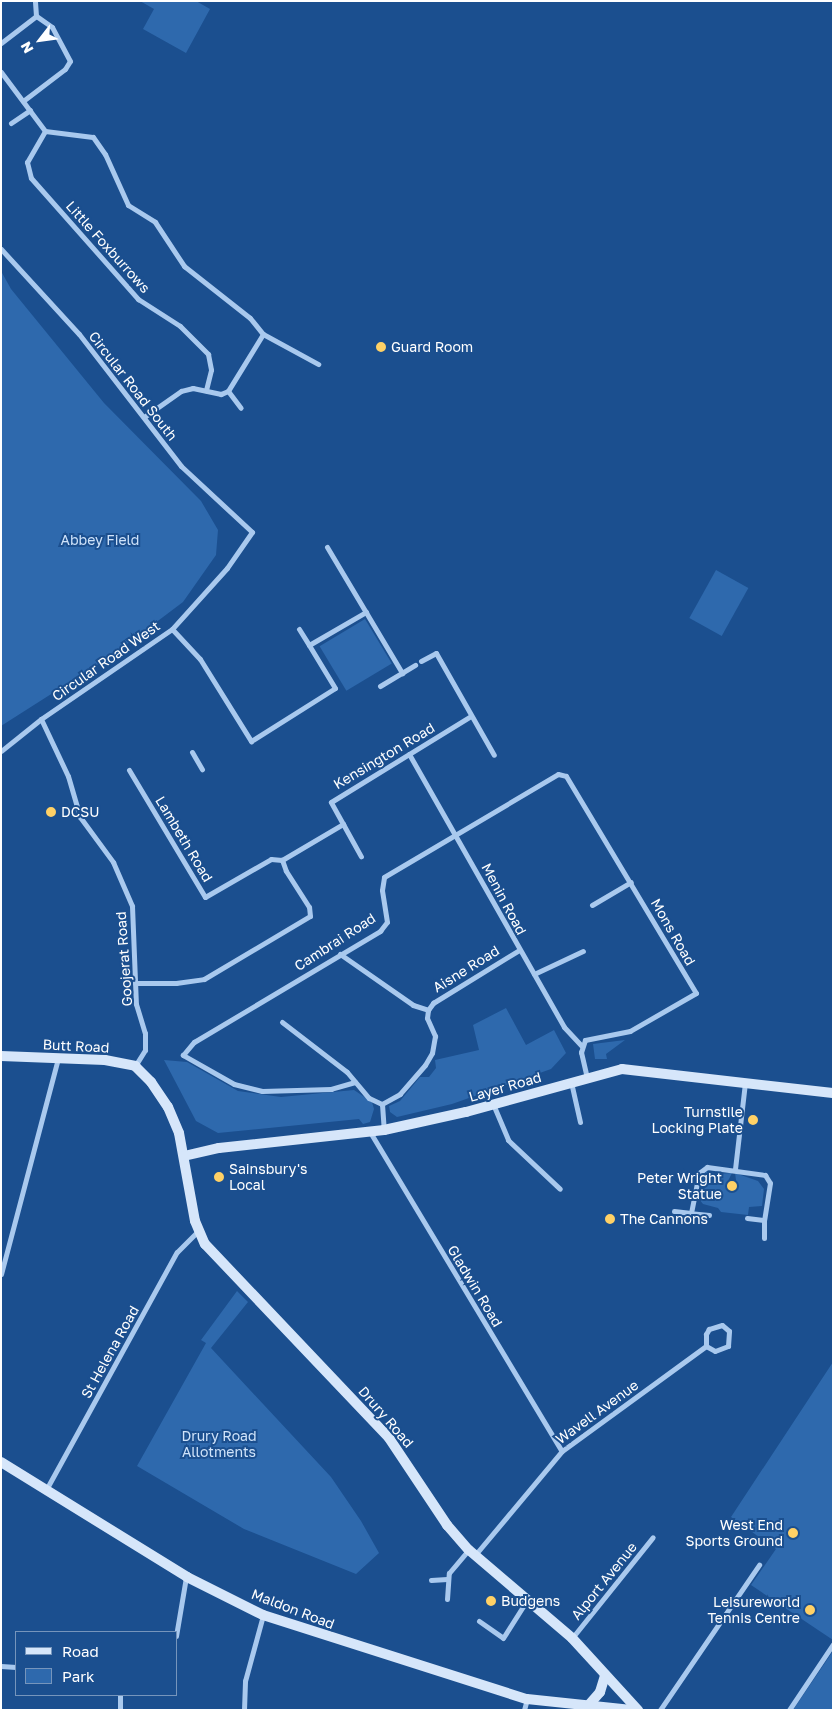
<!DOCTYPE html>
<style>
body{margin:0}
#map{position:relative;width:834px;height:1711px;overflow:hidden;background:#1b4f8f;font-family:"Golos Text",sans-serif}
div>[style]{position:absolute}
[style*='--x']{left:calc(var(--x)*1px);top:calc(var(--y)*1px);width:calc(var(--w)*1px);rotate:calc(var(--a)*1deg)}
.green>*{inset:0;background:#2e69ad;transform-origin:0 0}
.street>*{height:5px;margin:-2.5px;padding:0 2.5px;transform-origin:2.5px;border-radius:2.5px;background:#a9c9ee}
.secondary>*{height:10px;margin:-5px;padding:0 5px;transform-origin:5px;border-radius:5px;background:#d6e6fa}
.dots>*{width:14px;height:14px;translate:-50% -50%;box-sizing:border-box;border:2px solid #1b4f8f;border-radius:50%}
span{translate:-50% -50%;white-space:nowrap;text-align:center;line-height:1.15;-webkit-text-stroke:4px #1b4f8f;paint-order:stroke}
.street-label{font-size:14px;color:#fff}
.poi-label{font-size:14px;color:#fff}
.left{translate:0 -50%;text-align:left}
.right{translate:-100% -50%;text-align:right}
.park-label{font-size:14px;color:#cfe3fa}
.frame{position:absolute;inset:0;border:2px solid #fff;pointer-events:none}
.legend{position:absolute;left:15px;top:1631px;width:162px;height:65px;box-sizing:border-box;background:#1b4f8f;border:1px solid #7695bc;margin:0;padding:6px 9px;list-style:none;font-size:15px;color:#fff}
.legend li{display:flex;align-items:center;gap:10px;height:25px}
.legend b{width:25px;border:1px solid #7695bc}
.north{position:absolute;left:15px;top:15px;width:50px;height:50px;-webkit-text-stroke:4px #1b4f8f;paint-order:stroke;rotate:240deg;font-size:14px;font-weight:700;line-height:20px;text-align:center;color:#fff}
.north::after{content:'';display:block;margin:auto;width:18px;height:22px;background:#fff;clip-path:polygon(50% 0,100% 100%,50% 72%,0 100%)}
</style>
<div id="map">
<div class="green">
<i style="clip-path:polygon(140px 1px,196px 1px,210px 9px,186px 53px,143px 29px,154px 9px)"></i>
<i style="clip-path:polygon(1px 271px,11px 289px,104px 403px,201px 501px,218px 530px,216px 555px,183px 602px,114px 654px,1px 726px)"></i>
<i style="left:716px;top:570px;width:37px;height:55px;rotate:29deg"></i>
<i style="left:365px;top:619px;width:52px;height:53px;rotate:59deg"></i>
<i style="clip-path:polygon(506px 1008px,526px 1045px,554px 1030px,566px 1053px,551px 1069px,452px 1104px,397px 1117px,390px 1112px,389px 1106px,400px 1101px,420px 1077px,429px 1077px,436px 1068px,435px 1060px,479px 1050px,473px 1025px)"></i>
<i style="clip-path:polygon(625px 1040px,606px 1054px,607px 1059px,595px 1059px,593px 1044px)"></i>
<i style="clip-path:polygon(164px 1060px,187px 1062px,238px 1091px,281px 1097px,354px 1090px,372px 1102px,374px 1109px,370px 1122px,363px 1124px,359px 1119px,218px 1133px,196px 1121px)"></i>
<i style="clip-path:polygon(708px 1170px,715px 1174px,732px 1173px,726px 1185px,729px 1190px,737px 1187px,735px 1173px,758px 1181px,764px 1189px,762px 1206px,749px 1207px,748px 1215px,721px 1212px,718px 1208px,703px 1204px,699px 1199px,702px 1176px)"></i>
<i style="clip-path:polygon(237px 1291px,248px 1302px,211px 1348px,331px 1477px,361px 1521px,379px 1553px,356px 1574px,244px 1529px,137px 1466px,206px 1343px,201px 1340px)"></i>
<i style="clip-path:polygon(833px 1362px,833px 1640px,751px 1585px,776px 1549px,731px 1517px)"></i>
<i style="clip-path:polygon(833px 1651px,833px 1710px,793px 1710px)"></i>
</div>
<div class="street">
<i style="--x:1;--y:43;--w:44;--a:-37.6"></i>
<i style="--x:36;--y:16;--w:15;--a:-94"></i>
<i style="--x:1;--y:72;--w:74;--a:53.3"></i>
<i style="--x:45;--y:131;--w:48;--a:7.1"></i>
<i style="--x:93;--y:137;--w:21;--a:55"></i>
<i style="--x:105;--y:154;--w:56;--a:65.7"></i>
<i style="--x:128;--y:205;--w:32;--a:32"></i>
<i style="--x:155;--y:222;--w:53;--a:56.6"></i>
<i style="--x:184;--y:266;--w:84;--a:38.2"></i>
<i style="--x:250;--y:318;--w:21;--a:51"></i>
<i style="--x:263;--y:334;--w:67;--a:121.6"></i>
<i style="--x:228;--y:391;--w:8;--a:157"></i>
<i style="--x:221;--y:394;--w:29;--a:-168"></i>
<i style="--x:193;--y:388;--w:12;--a:166"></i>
<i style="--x:181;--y:391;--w:45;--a:144.9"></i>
<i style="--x:23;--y:101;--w:53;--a:-37.3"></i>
<i style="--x:65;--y:69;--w:9;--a:-58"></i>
<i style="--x:70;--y:61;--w:38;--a:-118"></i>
<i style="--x:52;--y:27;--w:19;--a:-145"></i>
<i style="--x:11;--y:123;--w:23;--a:-34"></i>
<i style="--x:45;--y:131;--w:36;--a:120"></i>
<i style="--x:27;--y:162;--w:16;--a:76"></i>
<i style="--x:31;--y:178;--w:162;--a:48.5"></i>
<i style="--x:138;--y:299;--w:50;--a:32.7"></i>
<i style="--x:180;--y:326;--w:40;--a:45"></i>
<i style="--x:208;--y:354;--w:16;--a:79"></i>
<i style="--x:211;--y:370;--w:21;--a:104"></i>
<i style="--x:1;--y:249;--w:115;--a:47.5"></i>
<i style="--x:79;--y:334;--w:167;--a:52.3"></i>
<i style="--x:181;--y:466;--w:97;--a:42.9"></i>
<i style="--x:252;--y:532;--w:44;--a:124.8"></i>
<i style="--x:227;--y:568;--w:82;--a:132"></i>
<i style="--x:172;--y:629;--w:159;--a:145.5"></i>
<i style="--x:41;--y:719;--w:51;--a:141.3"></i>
<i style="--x:263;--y:334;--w:63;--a:28.6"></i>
<i style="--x:228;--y:391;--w:21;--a:53"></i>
<i style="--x:327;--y:547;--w:147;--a:59.2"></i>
<i style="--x:172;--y:629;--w:41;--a:47"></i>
<i style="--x:200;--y:659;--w:97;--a:58.1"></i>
<i style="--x:251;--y:741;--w:99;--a:-32.2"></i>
<i style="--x:335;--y:688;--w:50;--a:-121.2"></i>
<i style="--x:309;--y:645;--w:66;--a:-30.1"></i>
<i style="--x:299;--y:629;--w:19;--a:58"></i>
<i style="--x:421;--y:661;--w:17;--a:-28"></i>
<i style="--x:436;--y:653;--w:117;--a:60.4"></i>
<i style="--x:380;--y:686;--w:41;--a:-31"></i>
<i style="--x:41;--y:719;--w:63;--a:64.7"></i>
<i style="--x:68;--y:776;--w:43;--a:73.7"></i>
<i style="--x:80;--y:817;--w:56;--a:53.7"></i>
<i style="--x:113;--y:862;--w:48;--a:66.6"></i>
<i style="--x:132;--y:906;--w:98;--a:87.7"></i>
<i style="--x:136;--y:1004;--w:30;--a:73"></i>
<i style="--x:145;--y:1033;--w:17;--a:90"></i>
<i style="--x:145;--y:1050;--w:19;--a:122"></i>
<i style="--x:192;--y:752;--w:20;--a:60"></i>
<i style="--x:409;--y:754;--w:314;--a:60.4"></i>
<i style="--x:564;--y:1027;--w:26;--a:47"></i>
<i style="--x:129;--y:770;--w:148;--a:59.1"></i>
<i style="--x:205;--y:897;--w:76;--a:-29.9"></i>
<i style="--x:271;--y:859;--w:11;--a:5"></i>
<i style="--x:343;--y:824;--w:37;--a:61"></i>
<i style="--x:592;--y:905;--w:45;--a:-30.5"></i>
<i style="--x:340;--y:954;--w:89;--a:34.9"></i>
<i style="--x:413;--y:1005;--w:16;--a:18"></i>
<i style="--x:428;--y:1010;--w:8;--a:97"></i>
<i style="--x:427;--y:1018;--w:20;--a:66"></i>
<i style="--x:435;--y:1036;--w:17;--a:100"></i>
<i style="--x:432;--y:1053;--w:14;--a:120"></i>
<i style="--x:425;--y:1065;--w:38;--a:131"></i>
<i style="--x:400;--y:1094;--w:21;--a:151"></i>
<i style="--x:382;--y:1104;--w:26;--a:86"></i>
<i style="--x:534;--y:974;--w:54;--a:-25.1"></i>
<i style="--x:135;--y:983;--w:41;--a:0"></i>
<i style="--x:176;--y:983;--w:28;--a:-8"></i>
<i style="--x:204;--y:979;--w:123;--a:-30.7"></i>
<i style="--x:310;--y:916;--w:9;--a:-96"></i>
<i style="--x:309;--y:907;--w:43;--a:-122.6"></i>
<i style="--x:286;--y:871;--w:12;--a:-110"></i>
<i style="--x:282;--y:860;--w:71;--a:-30.5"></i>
<i style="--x:343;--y:824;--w:25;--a:-119"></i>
<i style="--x:331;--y:802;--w:164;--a:-31.6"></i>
<i style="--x:428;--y:1010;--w:9;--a:-54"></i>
<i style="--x:433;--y:1003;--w:101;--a:-31.6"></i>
<i style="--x:282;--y:1022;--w:82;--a:37.6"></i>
<i style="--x:347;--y:1072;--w:34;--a:50"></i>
<i style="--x:369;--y:1098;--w:14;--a:25"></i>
<i style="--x:355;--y:1082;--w:25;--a:164"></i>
<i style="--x:331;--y:1089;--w:69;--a:178.3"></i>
<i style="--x:262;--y:1091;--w:29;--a:-166"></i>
<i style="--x:234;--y:1084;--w:59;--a:-150.4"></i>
<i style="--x:183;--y:1055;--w:17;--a:-50"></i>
<i style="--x:194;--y:1042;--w:217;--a:-30.8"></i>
<i style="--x:380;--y:931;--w:11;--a:-52"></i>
<i style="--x:387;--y:922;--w:32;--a:-99"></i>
<i style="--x:382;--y:890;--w:13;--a:-81"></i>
<i style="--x:384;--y:877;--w:202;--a:-30.6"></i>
<i style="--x:558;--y:774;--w:8;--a:14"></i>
<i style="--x:566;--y:776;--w:253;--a:59.1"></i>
<i style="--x:696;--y:993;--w:76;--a:150.1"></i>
<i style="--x:630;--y:1031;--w:46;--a:168.7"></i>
<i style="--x:585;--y:1040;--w:13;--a:108"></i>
<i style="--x:581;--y:1052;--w:26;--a:77"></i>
<i style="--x:571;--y:1082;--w:41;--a:77.3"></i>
<i style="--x:493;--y:1104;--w:39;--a:67"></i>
<i style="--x:508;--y:1140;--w:71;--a:43.3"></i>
<i style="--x:370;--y:1132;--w:372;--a:59"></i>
<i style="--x:735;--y:1169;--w:87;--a:-83.4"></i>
<i style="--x:674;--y:1211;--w:17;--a:7"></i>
<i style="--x:709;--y:1215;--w:18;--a:-174"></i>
<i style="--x:691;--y:1213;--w:41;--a:-78.7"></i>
<i style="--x:699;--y:1173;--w:10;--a:-37"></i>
<i style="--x:707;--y:1167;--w:59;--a:7.9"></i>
<i style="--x:765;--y:1175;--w:9;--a:58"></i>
<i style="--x:770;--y:1183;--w:37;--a:99"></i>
<i style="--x:747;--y:1218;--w:17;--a:7"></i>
<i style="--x:764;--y:1220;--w:18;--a:90"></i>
<i style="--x:1;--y:1274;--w:223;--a:-75.2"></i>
<i style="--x:47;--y:1488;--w:269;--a:-61.2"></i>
<i style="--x:177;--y:1252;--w:30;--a:-45"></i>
<i style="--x:475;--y:1555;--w:136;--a:-50.1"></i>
<i style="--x:562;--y:1451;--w:178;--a:-36.1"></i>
<i style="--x:706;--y:1346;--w:10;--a:29"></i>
<i style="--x:715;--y:1351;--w:14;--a:-21"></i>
<i style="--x:728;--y:1346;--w:15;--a:-86"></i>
<i style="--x:729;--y:1331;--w:9;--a:-139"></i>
<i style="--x:722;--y:1325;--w:14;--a:163"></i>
<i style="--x:709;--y:1329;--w:6;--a:121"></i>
<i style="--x:706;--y:1334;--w:12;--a:90"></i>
<i style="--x:431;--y:1580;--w:16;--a:-4"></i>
<i style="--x:447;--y:1599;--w:26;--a:-86"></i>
<i style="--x:449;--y:1573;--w:30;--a:-50"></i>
<i style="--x:479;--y:1621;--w:29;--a:35"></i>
<i style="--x:503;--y:1638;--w:45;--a:-57.7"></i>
<i style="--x:176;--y:1636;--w:60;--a:-80.4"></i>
<i style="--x:572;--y:1638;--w:129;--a:-51.3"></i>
<i style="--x:1;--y:1666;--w:15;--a:4"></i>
<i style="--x:120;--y:1710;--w:15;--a:-90"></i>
<i style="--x:244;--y:1710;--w:29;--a:-88"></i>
<i style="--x:245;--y:1681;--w:68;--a:-74.7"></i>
<i style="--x:524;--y:1710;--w:11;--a:-75"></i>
<i style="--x:660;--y:1710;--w:176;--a:-55.7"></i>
<i style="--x:789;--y:1710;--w:79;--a:-56.3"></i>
</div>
<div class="secondary">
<i style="--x:1;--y:1056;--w:104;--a:2.2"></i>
<i style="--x:105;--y:1060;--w:31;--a:11"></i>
<i style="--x:135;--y:1066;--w:23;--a:45"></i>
<i style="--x:151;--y:1082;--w:30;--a:56"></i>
<i style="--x:168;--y:1107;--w:28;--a:67"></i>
<i style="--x:179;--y:1133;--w:89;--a:79.7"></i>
<i style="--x:195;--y:1221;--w:25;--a:67"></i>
<i style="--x:205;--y:1244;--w:267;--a:46.5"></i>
<i style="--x:389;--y:1438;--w:105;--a:56.3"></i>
<i style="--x:447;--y:1525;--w:33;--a:49"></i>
<i style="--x:469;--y:1550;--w:135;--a:40.5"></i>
<i style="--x:572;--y:1638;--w:98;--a:47.5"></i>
<i style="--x:184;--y:1156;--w:36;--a:-13"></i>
<i style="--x:219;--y:1148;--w:166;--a:-6.2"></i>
<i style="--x:384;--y:1130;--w:84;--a:-12.4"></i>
<i style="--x:466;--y:1112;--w:162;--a:-15.4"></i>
<i style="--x:622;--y:1069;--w:212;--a:6.5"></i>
<i style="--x:1;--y:1462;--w:219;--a:31.7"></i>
<i style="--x:187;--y:1577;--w:85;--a:26.6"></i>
<i style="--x:263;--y:1615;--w:277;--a:17.7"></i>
<i style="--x:527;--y:1699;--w:105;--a:6"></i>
<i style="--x:587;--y:1707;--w:20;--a:-49"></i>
<i style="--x:600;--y:1692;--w:17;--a:-73"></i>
</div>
<div class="dots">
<i style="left:381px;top:347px;background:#ffd166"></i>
<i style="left:51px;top:812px;background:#ffd166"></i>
<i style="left:753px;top:1120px;background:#ffd166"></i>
<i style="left:219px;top:1177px;background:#ffd166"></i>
<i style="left:732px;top:1186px;background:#ffd166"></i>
<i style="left:610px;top:1219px;background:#ffd166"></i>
<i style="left:793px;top:1533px;background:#ffd166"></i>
<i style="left:491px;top:1601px;background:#ffd166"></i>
<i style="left:810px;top:1610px;background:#ffd166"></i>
</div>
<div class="street-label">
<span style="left:108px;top:247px;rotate:48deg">Little Foxburrows</span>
<span style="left:133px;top:386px;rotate:52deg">Circular Road South</span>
<span style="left:106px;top:661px;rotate:-35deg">Circular Road West</span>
<span style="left:384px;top:756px;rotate:-31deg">Kensington Road</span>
<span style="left:184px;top:839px;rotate:59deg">Lambeth Road</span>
<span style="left:504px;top:899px;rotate:62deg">Menin Road</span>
<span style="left:673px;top:932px;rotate:60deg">Mons Road</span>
<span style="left:335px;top:942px;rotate:-33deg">Cambrai Road</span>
<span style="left:124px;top:959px;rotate:-94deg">Goojerat Road</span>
<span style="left:466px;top:969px;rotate:-32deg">Aisne Road</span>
<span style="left:76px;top:1046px;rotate:3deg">Butt Road</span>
<span style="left:505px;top:1087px;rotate:-16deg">Layer Road</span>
<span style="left:475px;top:1286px;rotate:59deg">Gladwin Road</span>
<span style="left:110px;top:1352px;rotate:-61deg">St Helena Road</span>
<span style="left:597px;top:1412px;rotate:-36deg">Wavell Avenue</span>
<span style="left:386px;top:1417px;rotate:49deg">Drury Road</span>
<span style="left:604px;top:1581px;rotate:-51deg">Alport Avenue</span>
<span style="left:293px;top:1609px;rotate:21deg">Maldon Road</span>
</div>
<div class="poi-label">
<span class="left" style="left:391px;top:347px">Guard Room</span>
<span class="left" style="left:61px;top:812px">DCSU</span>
<span class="right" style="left:743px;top:1120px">Turnstile<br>Locking Plate</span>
<span class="left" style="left:229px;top:1177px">Sainsbury's<br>Local</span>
<span class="right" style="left:722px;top:1186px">Peter Wright<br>Statue</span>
<span class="left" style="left:620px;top:1219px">The Cannons</span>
<span class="right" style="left:783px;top:1533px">West End<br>Sports Ground</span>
<span class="left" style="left:501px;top:1601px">Budgens</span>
<span class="right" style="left:800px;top:1610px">Leisureworld<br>Tennis Centre</span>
</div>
<div class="park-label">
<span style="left:100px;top:540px">Abbey Field</span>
<span style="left:219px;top:1444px">Drury Road<br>Allotments</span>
</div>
<div class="frame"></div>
<ul class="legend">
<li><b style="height:6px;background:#d6e6fa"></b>Road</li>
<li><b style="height:14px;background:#2e69ad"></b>Park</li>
</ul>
<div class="north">N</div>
</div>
